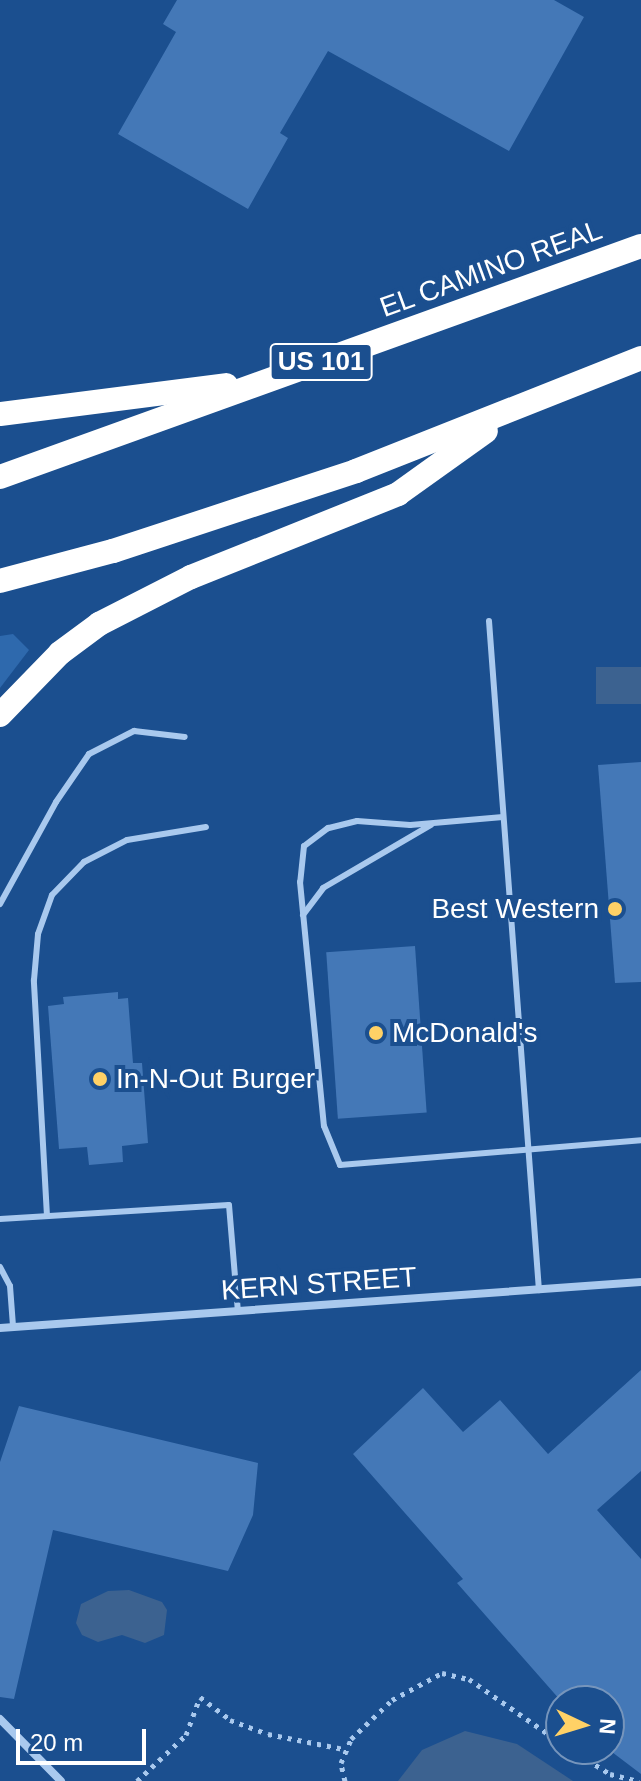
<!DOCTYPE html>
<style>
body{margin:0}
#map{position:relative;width:641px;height:1781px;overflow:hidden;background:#1b4f8f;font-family:Helvetica,sans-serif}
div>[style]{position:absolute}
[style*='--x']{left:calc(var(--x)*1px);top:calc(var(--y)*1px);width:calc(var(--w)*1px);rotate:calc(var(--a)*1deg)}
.green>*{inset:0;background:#2e69ad}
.water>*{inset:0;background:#3c6290;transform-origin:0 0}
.building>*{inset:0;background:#4478b7;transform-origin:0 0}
.path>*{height:5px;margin-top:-2.5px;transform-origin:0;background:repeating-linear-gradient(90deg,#a9c9ee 0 4px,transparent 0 10px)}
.lane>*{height:6px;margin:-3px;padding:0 3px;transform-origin:3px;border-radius:3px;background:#a9c9ee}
.street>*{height:8px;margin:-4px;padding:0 4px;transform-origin:4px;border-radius:4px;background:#a9c9ee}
.highway>*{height:24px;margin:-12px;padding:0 12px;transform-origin:12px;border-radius:12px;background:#fff}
.dots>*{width:22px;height:22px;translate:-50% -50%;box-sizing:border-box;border:4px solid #1b4f8f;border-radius:50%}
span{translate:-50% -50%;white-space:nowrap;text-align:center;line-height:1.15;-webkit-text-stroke:8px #1b4f8f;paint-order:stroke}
.shield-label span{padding:2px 6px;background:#1b4f8f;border:2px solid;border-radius:6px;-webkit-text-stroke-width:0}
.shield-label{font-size:26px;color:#fff;font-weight:700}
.street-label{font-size:28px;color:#fff}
.poi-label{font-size:28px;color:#fff}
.right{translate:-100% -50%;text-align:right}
.left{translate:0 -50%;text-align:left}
.north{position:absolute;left:545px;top:1685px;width:80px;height:80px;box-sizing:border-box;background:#1b4f8f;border:2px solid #7695bc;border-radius:50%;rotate:94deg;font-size:22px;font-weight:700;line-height:32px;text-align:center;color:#fff}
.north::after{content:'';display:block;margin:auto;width:28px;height:36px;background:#ffd166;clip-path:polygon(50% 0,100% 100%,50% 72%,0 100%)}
.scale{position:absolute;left:16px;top:1729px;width:130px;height:36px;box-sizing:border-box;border:4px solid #fff;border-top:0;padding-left:10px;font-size:24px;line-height:28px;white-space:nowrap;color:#fff;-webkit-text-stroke:6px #1b4f8f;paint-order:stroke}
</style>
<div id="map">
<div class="green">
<i style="clip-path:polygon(13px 634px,29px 650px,0 688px,0 636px)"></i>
</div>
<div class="water">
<i style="left:641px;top:667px;width:37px;height:45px;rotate:90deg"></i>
<i style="clip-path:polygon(129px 1590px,162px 1602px,167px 1610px,164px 1635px,145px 1643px,122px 1635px,98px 1642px,82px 1635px,76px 1623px,81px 1604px,108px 1591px)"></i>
<i style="clip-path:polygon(465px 1731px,517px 1744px,573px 1781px,398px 1781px,422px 1750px)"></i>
</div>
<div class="building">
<i style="clip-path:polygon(177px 0,554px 0,584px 17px,509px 151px,328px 51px,280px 133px,288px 138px,248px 209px,118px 134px,176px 32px,163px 24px)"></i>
<i style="clip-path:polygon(641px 762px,641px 982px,615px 983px,598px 765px)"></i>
<i style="left:415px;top:946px;width:167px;height:89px;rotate:86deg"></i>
<i style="clip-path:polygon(118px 992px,118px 999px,128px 998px,133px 1063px,142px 1063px,148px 1143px,122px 1146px,123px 1162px,89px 1165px,87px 1147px,59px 1149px,48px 1006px,64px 1004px,63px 997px)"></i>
<i style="clip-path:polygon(641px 1370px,641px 1471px,597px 1510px,641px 1559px,641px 1774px,608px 1749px,609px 1701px,561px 1701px,457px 1583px,463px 1579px,353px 1454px,423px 1388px,463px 1432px,500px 1400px,548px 1454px)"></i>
<i style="clip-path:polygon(19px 1406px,258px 1463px,253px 1515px,228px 1571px,53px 1530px,14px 1699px,0 1697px,0 1462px)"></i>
</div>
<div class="path">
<i style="--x:570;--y:1749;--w:47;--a:32"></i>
<i style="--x:610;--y:1774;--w:30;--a:14"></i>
<i style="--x:137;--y:1781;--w:67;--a:-43.2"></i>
<i style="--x:186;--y:1735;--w:40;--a:-69.8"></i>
<i style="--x:200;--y:1697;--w:38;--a:37"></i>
<i style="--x:230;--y:1720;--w:40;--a:20.2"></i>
<i style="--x:268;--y:1734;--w:77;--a:11.2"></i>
<i style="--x:345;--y:1781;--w:18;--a:-103"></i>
<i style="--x:341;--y:1763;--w:26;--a:-67"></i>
<i style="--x:351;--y:1739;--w:57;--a:-43.6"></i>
<i style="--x:392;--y:1700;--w:57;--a:-28.4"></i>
<i style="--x:442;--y:1673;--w:28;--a:13"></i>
<i style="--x:469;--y:1679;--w:112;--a:34.8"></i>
</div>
<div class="lane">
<i style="--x:489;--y:621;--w:671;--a:85.73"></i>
<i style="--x:503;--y:817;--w:93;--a:175.1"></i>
<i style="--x:410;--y:825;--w:53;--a:-175.7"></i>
<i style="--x:357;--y:821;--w:30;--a:166"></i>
<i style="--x:328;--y:828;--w:30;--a:143"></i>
<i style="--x:304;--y:846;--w:36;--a:96"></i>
<i style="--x:300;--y:882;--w:245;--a:84.4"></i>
<i style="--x:324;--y:1126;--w:42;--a:67.7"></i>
<i style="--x:340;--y:1165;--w:302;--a:-4.7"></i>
<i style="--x:0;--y:904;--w:116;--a:-61.2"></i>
<i style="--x:56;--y:802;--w:58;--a:-55.5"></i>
<i style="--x:89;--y:754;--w:51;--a:-27.1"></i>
<i style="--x:134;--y:731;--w:51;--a:6.7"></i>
<i style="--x:303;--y:915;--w:34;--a:-53"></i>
<i style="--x:323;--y:888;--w:125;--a:-30.3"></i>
<i style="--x:47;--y:1216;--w:236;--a:-93.2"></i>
<i style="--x:34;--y:980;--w:46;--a:-85"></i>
<i style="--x:38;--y:934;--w:41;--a:-70.3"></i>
<i style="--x:52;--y:895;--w:46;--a:-45.9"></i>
<i style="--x:84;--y:862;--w:48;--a:-27.1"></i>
<i style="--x:127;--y:840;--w:80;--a:-9.3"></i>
<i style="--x:0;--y:1219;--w:229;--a:-3.5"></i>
<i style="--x:229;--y:1205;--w:107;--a:85.2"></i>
<i style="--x:0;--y:1267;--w:21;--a:62"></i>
<i style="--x:10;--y:1286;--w:40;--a:85.7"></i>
</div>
<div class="street">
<i style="--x:0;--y:1328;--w:643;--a:-4.1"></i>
<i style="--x:0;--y:1719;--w:87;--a:45.5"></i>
</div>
<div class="highway">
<i style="--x:0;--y:414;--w:228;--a:-7.3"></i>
<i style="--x:0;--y:477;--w:681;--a:-19.82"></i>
<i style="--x:0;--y:581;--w:117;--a:-14.9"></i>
<i style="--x:113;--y:551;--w:256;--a:-18.2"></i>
<i style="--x:356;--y:471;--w:307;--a:-21.6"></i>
<i style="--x:0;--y:715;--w:86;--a:-45.9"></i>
<i style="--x:60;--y:653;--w:49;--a:-36.6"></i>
<i style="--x:99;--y:624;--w:103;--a:-27.1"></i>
<i style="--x:191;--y:577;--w:223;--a:-21.8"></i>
<i style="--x:398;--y:494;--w:108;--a:-35.6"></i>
</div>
<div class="dots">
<i style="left:615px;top:909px;background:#ffd166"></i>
<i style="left:376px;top:1033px;background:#ffd166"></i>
<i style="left:100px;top:1079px;background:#ffd166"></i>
</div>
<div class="shield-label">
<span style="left:321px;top:362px">US 101</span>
</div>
<div class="street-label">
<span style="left:491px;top:269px;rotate:-20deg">EL CAMINO REAL</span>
<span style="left:319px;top:1284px;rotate:-4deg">KERN STREET</span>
</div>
<div class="poi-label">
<span class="right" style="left:599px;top:909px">Best Western</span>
<span class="left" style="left:392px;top:1033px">McDonald's</span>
<span class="left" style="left:116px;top:1079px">In-N-Out Burger</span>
</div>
<div class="north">N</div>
<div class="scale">20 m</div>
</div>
